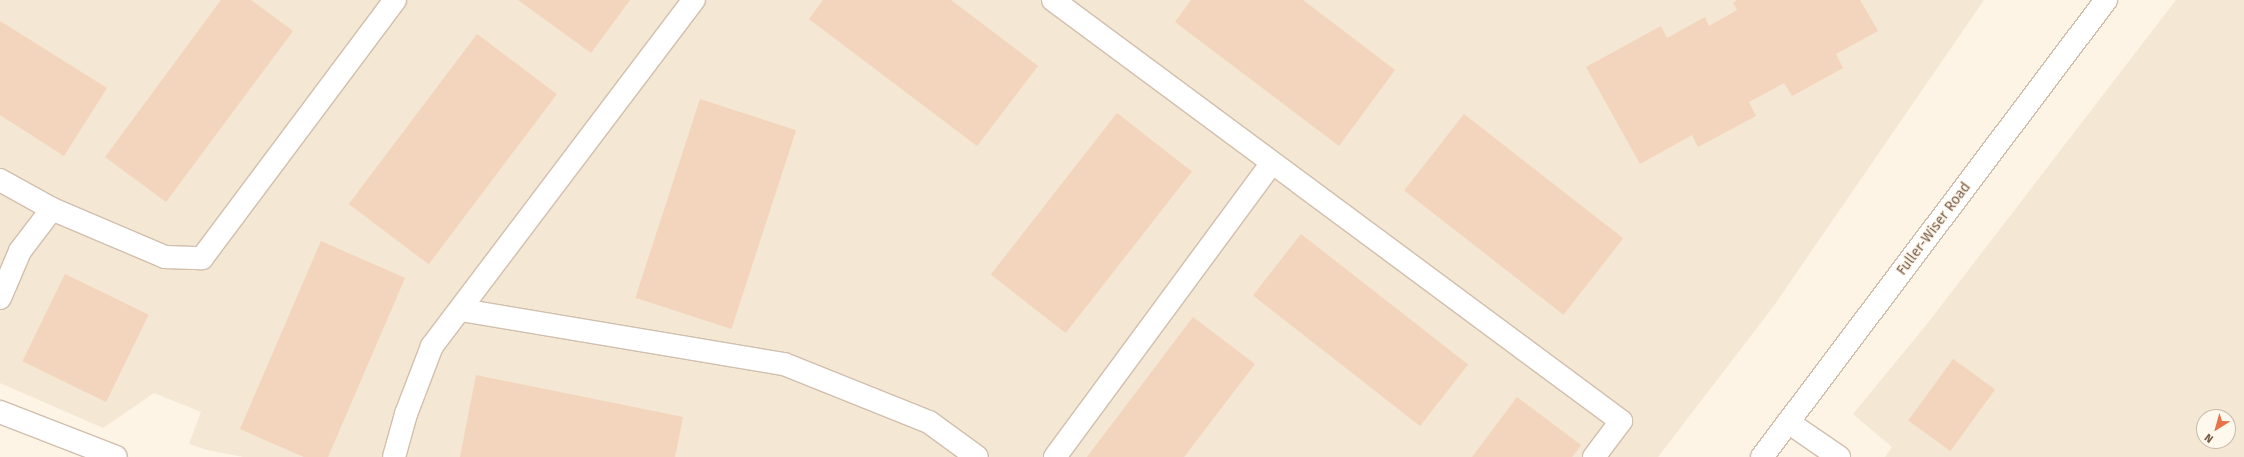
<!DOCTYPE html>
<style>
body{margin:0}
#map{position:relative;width:2244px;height:457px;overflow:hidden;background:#fdf4e5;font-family:"Fira Sans",sans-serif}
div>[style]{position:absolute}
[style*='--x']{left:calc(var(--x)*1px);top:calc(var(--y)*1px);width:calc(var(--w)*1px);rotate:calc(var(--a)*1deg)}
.residential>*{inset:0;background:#f4e7d3}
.building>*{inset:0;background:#f3d4bc;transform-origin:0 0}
.roads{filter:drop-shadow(1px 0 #d1bfae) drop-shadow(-1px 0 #d1bfae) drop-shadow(0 1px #d1bfae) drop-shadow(0 -1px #d1bfae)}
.minor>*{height:22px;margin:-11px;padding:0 11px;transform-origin:11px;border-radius:11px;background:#fff}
span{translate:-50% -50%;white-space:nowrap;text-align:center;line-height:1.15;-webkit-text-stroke:3px #fff8ec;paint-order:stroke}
.street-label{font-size:14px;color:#765b4a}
.north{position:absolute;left:2196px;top:409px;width:40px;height:40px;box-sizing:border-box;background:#fff8ec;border:1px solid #c8b9ab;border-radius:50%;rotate:217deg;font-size:11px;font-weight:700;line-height:16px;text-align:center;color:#765b4a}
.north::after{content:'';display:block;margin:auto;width:14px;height:18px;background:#e87249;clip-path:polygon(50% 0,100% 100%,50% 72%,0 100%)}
</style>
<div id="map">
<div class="residential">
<i style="clip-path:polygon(0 0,1984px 0,1773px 307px,1658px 457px,244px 457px,207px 450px,189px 444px,201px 412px,154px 393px,103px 428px,0 383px)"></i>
<i style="clip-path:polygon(evenodd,2176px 0,2244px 0,2244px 457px,1885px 457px,1892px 447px,1853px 414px,1927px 324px,2176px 0,2204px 417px,2228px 417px,2228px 441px,2204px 441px,2204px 417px)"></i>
</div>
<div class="building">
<i style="clip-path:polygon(221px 0,251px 0,293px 31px,166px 202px,105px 157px)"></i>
<i style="clip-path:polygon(518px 0,630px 0,591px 53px)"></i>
<i style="clip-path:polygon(823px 0,951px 0,1038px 66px,977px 146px,809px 19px)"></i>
<i style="clip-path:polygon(1191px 0,1303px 0,1395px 70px,1339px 146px,1175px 22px)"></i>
<i style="clip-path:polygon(1737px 0,1860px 0,1878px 31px,1836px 54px,1843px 68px,1792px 96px,1784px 83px,1749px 102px,1756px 116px,1698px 147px,1692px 135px,1640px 164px,1586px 67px,1661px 26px,1667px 38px,1705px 17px,1709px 26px,1737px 10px,1733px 3px)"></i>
<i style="clip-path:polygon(0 21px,107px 88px,64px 156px,0 115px)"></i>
<i style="left:477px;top:34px;width:100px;height:213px;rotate:37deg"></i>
<i style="left:700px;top:99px;width:101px;height:209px;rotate:18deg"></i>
<i style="left:1117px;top:113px;width:95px;height:205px;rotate:38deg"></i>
<i style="left:1464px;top:114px;width:202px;height:97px;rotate:38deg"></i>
<i style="left:1301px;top:234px;width:212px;height:78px;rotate:38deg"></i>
<i style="clip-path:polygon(321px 241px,405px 278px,328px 457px,304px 457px,240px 429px)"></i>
<i style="left:65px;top:274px;width:93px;height:97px;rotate:26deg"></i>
<i style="clip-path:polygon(1193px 317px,1255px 364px,1184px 457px,1087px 457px)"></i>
<i style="left:1953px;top:359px;width:52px;height:76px;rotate:36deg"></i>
<i style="clip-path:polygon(476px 375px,683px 417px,675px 457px,460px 457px)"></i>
<i style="clip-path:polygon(1517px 397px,1581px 445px,1572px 457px,1472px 457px)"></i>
</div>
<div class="roads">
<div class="minor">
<i style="--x:1053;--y:0;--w:707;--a:36.55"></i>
<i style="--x:1621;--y:421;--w:45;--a:126.9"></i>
<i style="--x:0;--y:180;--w:60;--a:29.1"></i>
<i style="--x:0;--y:298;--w:51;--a:-66.9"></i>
<i style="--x:20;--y:251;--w:53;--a:-52.7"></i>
<i style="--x:52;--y:209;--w:123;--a:23"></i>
<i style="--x:165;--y:257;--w:37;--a:2"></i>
<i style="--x:202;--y:258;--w:322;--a:-53.2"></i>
<i style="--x:461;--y:310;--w:327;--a:9.5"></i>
<i style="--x:784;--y:364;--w:156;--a:21.8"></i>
<i style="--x:929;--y:422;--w:59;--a:36.1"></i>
<i style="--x:0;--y:412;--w:124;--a:21.2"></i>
<i style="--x:1788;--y:422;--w:62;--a:34.5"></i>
<i style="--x:394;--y:457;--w:45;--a:-74.4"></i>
<i style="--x:406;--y:414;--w:73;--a:-69.1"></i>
<i style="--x:432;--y:346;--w:434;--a:-52.9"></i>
<i style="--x:1055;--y:457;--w:365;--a:-53.6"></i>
<i style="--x:1762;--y:457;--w:572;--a:-53.03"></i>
</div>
</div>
<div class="street-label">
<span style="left:1934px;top:229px;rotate:-53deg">Fuller-Wiser Road</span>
</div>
<div class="north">N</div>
</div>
